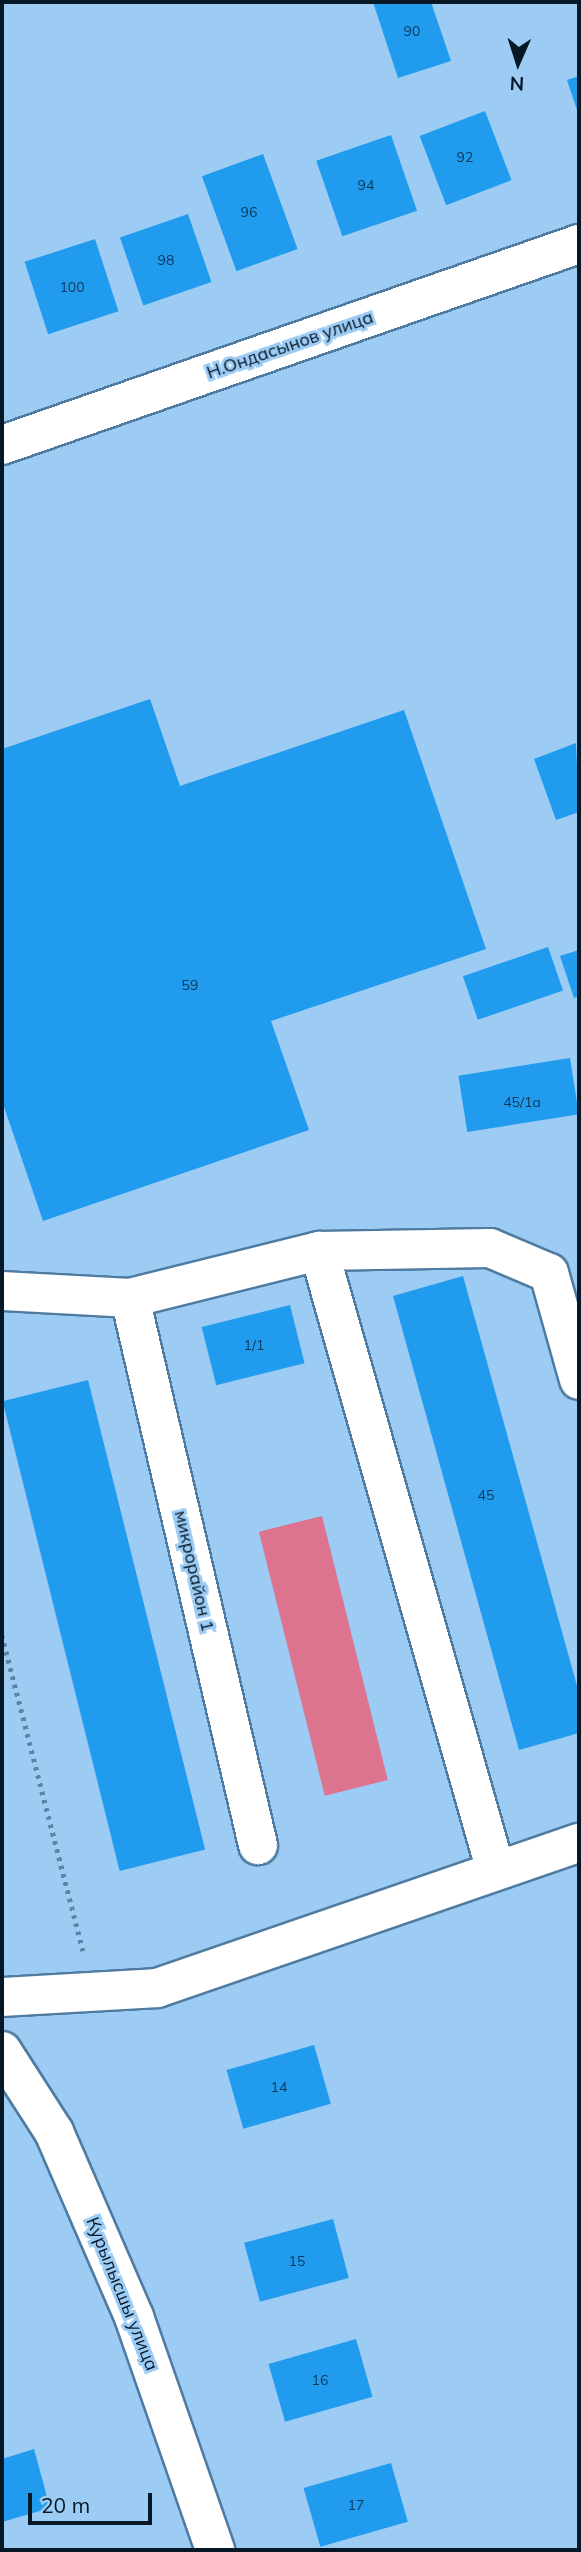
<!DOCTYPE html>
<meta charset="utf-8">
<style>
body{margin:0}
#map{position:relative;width:581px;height:2552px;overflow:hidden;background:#9ccbf4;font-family:Mulish,sans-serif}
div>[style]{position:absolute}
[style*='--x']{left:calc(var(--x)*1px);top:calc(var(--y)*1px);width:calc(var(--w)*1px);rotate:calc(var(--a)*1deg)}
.green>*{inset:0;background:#dd748f;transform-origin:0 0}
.building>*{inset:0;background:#219bed;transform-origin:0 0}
.path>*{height:4.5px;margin-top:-2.25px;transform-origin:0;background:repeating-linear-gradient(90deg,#6083a2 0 3.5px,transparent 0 8.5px)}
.roads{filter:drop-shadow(2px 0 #4f7ba0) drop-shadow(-2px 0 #4f7ba0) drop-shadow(0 2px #4f7ba0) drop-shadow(0 -2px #4f7ba0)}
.minor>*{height:38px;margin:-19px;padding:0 19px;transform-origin:19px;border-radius:19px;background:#fff}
span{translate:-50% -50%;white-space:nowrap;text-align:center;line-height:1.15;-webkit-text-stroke:6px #9ccbf4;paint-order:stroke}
.number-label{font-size:14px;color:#0d3858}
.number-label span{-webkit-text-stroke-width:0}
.street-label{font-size:18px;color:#061726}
.frame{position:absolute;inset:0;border:4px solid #061726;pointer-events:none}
.north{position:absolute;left:483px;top:28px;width:70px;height:70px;-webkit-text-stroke:5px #9ccbf4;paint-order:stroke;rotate:183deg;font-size:19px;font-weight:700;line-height:28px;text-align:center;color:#061726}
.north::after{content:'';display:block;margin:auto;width:24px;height:32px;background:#061726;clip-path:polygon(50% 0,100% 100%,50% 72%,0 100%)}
.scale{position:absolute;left:28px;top:2493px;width:124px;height:32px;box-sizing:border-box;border:4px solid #061726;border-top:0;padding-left:9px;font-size:21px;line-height:24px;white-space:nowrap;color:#061726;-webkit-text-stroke:5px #9ccbf4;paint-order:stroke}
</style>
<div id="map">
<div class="green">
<i style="left:322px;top:1516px;width:272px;height:65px;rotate:76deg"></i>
</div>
<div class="building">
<i style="clip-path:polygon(373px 2px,431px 2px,451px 61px,398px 78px)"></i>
<i style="clip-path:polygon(579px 76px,579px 116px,567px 80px)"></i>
<i style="left:485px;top:111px;width:74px;height:70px;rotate:69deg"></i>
<i style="left:391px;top:135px;width:80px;height:79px;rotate:71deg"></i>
<i style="left:263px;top:154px;width:101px;height:65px;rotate:70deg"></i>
<i style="left:188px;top:214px;width:72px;height:72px;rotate:71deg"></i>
<i style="left:95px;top:239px;width:76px;height:74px;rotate:72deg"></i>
<i style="clip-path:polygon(150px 699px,180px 786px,404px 710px,486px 949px,271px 1021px,309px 1130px,43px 1221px,2px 1101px,2px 749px)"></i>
<i style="clip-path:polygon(576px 743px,579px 812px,556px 820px,534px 759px)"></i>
<i style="left:548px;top:947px;width:46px;height:90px;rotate:71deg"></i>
<i style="clip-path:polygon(579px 950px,579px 996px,574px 998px,560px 956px)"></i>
<i style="left:570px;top:1058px;width:57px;height:113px;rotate:81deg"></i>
<i style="clip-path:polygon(463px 1276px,579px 1693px,579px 1733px,519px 1750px,393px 1296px)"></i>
<i style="left:290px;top:1305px;width:60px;height:91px;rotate:76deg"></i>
<i style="left:88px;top:1380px;width:484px;height:88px;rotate:76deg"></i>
<i style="left:314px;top:2045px;width:61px;height:91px;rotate:74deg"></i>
<i style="left:333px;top:2219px;width:61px;height:92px;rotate:75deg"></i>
<i style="left:356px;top:2339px;width:60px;height:91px;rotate:74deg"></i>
<i style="clip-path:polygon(34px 2449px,50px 2508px,2px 2522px,2px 2459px)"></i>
<i style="left:391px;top:2463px;width:61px;height:91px;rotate:74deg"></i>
</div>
<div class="path">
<i style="--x:2;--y:1635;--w:326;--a:75.6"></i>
</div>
<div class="roads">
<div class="minor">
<i style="--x:2;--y:445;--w:611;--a:-19.21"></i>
<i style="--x:319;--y:1251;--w:642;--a:74.08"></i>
<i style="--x:2;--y:1291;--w:128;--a:3.1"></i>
<i style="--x:130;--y:1298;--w:562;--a:76.83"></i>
<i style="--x:130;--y:1298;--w:195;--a:-14"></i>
<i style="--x:319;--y:1251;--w:171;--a:-1"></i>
<i style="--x:490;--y:1248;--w:64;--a:23"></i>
<i style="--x:549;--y:1273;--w:111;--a:74.3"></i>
<i style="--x:2;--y:1997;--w:155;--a:-3.3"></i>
<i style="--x:157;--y:1988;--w:446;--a:-19"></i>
<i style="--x:2;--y:2051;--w:96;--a:57.3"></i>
<i style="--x:54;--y:2132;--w:202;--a:66.6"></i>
<i style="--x:134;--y:2317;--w:247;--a:70.8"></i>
</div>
</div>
<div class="number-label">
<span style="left:412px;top:31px">90</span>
<span style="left:465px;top:157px">92</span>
<span style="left:366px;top:185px">94</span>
<span style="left:249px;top:212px">96</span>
<span style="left:166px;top:260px">98</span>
<span style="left:72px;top:287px">100</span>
<span style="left:190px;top:985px">59</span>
<span style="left:522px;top:1102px">45/1а</span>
<span style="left:254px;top:1345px">1/1</span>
<span style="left:486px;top:1495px">45</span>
<span style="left:279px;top:2087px">14</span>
<span style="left:297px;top:2261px">15</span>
<span style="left:320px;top:2380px">16</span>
<span style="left:356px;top:2505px">17</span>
</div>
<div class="street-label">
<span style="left:290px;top:345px;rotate:-19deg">Н.Ондасынов улица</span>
<span style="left:194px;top:1571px;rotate:77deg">микрорайон 1</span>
<span style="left:122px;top:2294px;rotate:68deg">Курылысшы улица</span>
</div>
<div class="frame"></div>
<div class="north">N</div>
<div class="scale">20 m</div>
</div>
